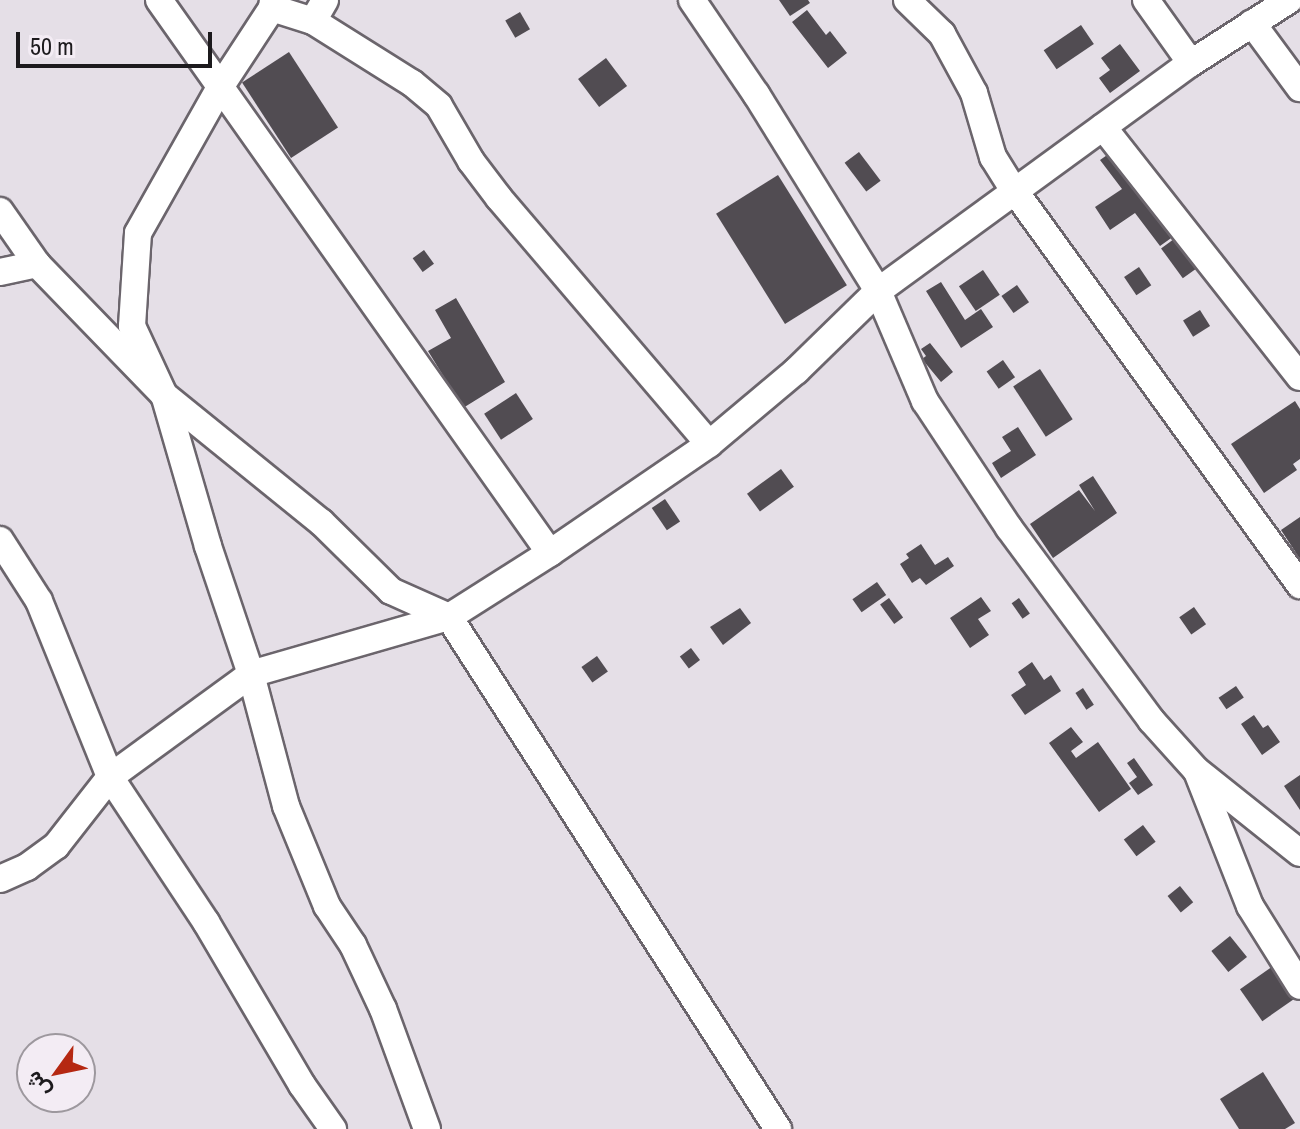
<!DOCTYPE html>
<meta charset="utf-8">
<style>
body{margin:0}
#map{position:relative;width:1300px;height:1129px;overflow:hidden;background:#e5dfe7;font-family:"Archivo Narrow",Vazirmatn,sans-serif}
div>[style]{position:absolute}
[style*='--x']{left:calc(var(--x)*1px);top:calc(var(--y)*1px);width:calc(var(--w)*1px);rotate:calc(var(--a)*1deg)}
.building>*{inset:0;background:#514c52;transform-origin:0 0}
.roads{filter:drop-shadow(2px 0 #6b656c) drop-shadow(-2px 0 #6b656c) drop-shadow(0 2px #6b656c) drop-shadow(0 -2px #6b656c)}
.minor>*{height:26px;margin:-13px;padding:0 13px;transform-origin:13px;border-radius:13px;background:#fff}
span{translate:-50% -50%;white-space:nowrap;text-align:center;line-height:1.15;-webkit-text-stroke:8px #f3ecf4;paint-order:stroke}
.north{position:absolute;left:16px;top:1033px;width:80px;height:80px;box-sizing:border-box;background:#f3ecf4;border:2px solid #9d989e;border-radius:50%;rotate:237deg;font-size:22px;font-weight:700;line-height:32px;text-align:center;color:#1c1a1d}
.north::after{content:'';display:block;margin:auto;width:28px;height:36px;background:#b52812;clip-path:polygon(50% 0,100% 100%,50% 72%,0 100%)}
.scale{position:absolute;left:16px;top:32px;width:196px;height:36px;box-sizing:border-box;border:4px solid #1c1a1d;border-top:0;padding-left:10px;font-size:24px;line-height:28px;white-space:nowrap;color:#1c1a1d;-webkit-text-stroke:6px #f3ecf4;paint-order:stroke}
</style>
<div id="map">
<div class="building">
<i style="clip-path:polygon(779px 0,808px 0,810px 3px,790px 16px)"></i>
<i style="clip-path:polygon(807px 10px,826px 35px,830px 31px,847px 53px,828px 68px,792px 22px)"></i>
<i style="left:520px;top:12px;width:20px;height:17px;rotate:60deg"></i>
<i style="left:1081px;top:25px;width:23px;height:45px;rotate:56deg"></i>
<i style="clip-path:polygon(1120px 44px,1140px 71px,1110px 93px,1099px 78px,1110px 70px,1101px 58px)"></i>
<i style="left:289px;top:52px;width:90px;height:56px;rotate:57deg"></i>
<i style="left:606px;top:58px;width:35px;height:35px;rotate:53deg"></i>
<i style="clip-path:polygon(1113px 151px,1174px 236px,1160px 246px,1135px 213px,1110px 230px,1095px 207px,1122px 189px,1100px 160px)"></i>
<i style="left:859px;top:152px;width:36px;height:18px;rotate:53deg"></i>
<i style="left:778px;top:175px;width:130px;height:73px;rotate:58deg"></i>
<i style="left:1174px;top:239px;width:37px;height:16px;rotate:54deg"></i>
<i style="left:424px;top:250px;width:17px;height:14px;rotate:54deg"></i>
<i style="left:1139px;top:267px;width:22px;height:18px;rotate:56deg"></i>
<i style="left:983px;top:270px;width:30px;height:29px;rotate:56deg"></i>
<i style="clip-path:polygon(941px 282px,965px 320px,981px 309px,993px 327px,961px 348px,926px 291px)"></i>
<i style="left:1017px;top:285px;width:21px;height:19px;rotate:55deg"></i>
<i style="clip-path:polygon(456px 298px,505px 382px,463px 408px,428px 351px,451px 338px,435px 310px)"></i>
<i style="left:1200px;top:310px;width:19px;height:20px;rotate:58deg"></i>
<i style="clip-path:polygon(930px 343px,953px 372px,941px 382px,922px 359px,926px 356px,921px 349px)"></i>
<i style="left:1003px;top:360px;width:21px;height:20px;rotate:55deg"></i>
<i style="left:1040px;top:369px;width:60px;height:32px;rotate:57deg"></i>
<i style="left:516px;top:393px;width:31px;height:38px;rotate:57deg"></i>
<i style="clip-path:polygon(1295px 401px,1300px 409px,1300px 459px,1293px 464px,1297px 470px,1264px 493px,1231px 444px)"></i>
<i style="clip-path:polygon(1018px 427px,1036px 455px,1001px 478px,992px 463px,1011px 451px,1002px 437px)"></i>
<i style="left:781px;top:469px;width:22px;height:42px;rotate:54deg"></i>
<i style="clip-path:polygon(1093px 476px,1117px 513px,1053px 558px,1030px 524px,1079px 490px,1095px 511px,1079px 485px)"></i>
<i style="left:665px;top:499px;width:27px;height:16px;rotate:56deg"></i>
<i style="clip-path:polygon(1300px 517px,1300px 559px,1281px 530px)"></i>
<i style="clip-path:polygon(921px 544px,935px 565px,948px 557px,954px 566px,926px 585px,920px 578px,912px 583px,900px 564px,909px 558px,906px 554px)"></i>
<i style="left:877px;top:582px;width:16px;height:30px;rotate:55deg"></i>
<i style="clip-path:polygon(981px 597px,991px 611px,978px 619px,989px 635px,970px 648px,950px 618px)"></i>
<i style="left:889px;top:598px;width:24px;height:11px;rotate:54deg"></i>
<i style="left:1019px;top:598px;width:19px;height:9px;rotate:55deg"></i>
<i style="left:1194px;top:607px;width:21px;height:18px;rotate:55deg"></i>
<i style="clip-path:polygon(740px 608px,751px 623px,723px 645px,710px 627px)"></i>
<i style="left:691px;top:648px;width:15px;height:14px;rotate:53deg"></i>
<i style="left:597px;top:656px;width:19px;height:19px;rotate:55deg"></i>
<i style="clip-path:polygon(1032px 662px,1044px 680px,1051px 675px,1061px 691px,1025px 715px,1011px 695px,1026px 685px,1018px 672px)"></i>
<i style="left:1236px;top:686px;width:14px;height:21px;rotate:56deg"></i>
<i style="left:1083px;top:688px;width:20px;height:9px;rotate:57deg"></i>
<i style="clip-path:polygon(1254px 715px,1263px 728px,1268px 725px,1280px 742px,1262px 755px,1241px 724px)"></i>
<i style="clip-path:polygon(1071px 727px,1083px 742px,1071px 751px,1076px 758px,1098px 742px,1131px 789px,1099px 812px,1049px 743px)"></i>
<i style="clip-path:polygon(1134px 758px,1153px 785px,1138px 795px,1129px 783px,1137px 777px,1127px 763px)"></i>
<i style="clip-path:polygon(1300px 775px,1300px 810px,1284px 786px)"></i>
<i style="left:1143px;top:825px;width:21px;height:24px;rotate:53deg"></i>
<i style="left:1180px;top:886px;width:21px;height:16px;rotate:51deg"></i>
<i style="left:1230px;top:936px;width:27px;height:24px;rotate:51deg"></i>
<i style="left:1276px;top:964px;width:39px;height:44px;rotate:55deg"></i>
<i style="clip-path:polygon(1263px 1072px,1295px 1123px,1285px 1129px,1239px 1129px,1220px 1099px)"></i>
</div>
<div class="roads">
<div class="minor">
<i style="--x:159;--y:0;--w:677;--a:54.74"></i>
<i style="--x:692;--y:0;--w:114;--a:55.8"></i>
<i style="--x:756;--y:94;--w:232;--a:58.2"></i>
<i style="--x:878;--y:291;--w:120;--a:66.9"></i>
<i style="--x:925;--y:401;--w:152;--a:56.5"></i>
<i style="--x:1009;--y:528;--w:239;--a:53.5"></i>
<i style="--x:1151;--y:720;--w:67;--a:48"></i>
<i style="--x:1196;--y:770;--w:133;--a:38.6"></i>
<i style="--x:907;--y:0;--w:49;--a:44.2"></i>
<i style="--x:942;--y:34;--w:67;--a:61.5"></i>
<i style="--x:974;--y:93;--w:67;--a:73.5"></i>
<i style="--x:993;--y:157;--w:39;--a:58"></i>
<i style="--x:1014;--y:190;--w:488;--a:54.1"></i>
<i style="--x:1146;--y:0;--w:77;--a:54.5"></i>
<i style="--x:272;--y:8;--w:43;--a:17.6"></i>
<i style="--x:313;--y:21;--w:117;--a:32.1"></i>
<i style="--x:412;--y:83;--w:35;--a:40"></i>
<i style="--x:439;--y:106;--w:64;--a:59.8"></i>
<i style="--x:471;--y:161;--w:46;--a:52.9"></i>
<i style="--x:499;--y:198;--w:323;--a:49.5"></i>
<i style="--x:313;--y:21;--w:24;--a:-60"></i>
<i style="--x:1252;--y:23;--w:81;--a:53.6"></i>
<i style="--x:1103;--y:127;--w:318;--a:51.8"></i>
<i style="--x:0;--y:211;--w:65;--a:55.1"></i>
<i style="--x:37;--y:264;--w:182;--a:45.9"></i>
<i style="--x:164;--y:395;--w:202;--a:39"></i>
<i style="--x:321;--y:522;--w:98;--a:44.6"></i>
<i style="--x:391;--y:591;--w:64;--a:24.1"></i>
<i style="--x:449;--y:617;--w:609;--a:57.28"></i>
<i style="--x:0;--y:272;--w:38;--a:-12"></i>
<i style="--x:0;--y:540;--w:72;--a:57.4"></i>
<i style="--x:39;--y:601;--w:190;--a:68"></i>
<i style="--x:110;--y:777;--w:174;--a:56.5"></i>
<i style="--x:206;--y:922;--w:189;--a:59.5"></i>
<i style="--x:302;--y:1085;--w:54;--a:54.8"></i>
<i style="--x:1198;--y:774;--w:142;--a:68.5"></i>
<i style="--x:1250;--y:906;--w:94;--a:58"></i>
<i style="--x:0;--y:879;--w:30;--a:-24"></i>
<i style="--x:27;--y:867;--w:36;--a:-36"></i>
<i style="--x:56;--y:846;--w:88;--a:-52"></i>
<i style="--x:110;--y:777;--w:175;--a:-36.1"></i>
<i style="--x:251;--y:674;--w:135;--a:-108.6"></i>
<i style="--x:208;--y:546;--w:157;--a:-106.2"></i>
<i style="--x:164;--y:395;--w:76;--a:-114.9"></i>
<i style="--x:132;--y:326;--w:93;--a:-86.3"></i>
<i style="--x:138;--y:233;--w:165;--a:-60.6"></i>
<i style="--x:219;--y:89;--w:97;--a:-56.8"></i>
<i style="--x:272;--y:8;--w:8;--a:-83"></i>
<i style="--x:427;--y:1129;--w:128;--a:-110.1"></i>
<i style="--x:383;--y:1009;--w:71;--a:-115.1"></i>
<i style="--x:353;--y:945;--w:47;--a:-123.7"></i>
<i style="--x:327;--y:906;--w:108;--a:-112.3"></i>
<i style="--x:286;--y:806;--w:137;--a:-104.9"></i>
<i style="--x:251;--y:674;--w:206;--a:-16.1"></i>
<i style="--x:449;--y:617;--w:120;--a:-32.4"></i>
<i style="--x:550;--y:553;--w:193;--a:-34.4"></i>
<i style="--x:709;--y:444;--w:114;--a:-40"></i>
<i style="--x:796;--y:371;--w:115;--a:-44.3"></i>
<i style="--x:878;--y:291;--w:387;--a:-36.1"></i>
<i style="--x:1191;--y:63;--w:117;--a:-32.7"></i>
</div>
</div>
<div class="north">ش</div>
<div class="scale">50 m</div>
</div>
